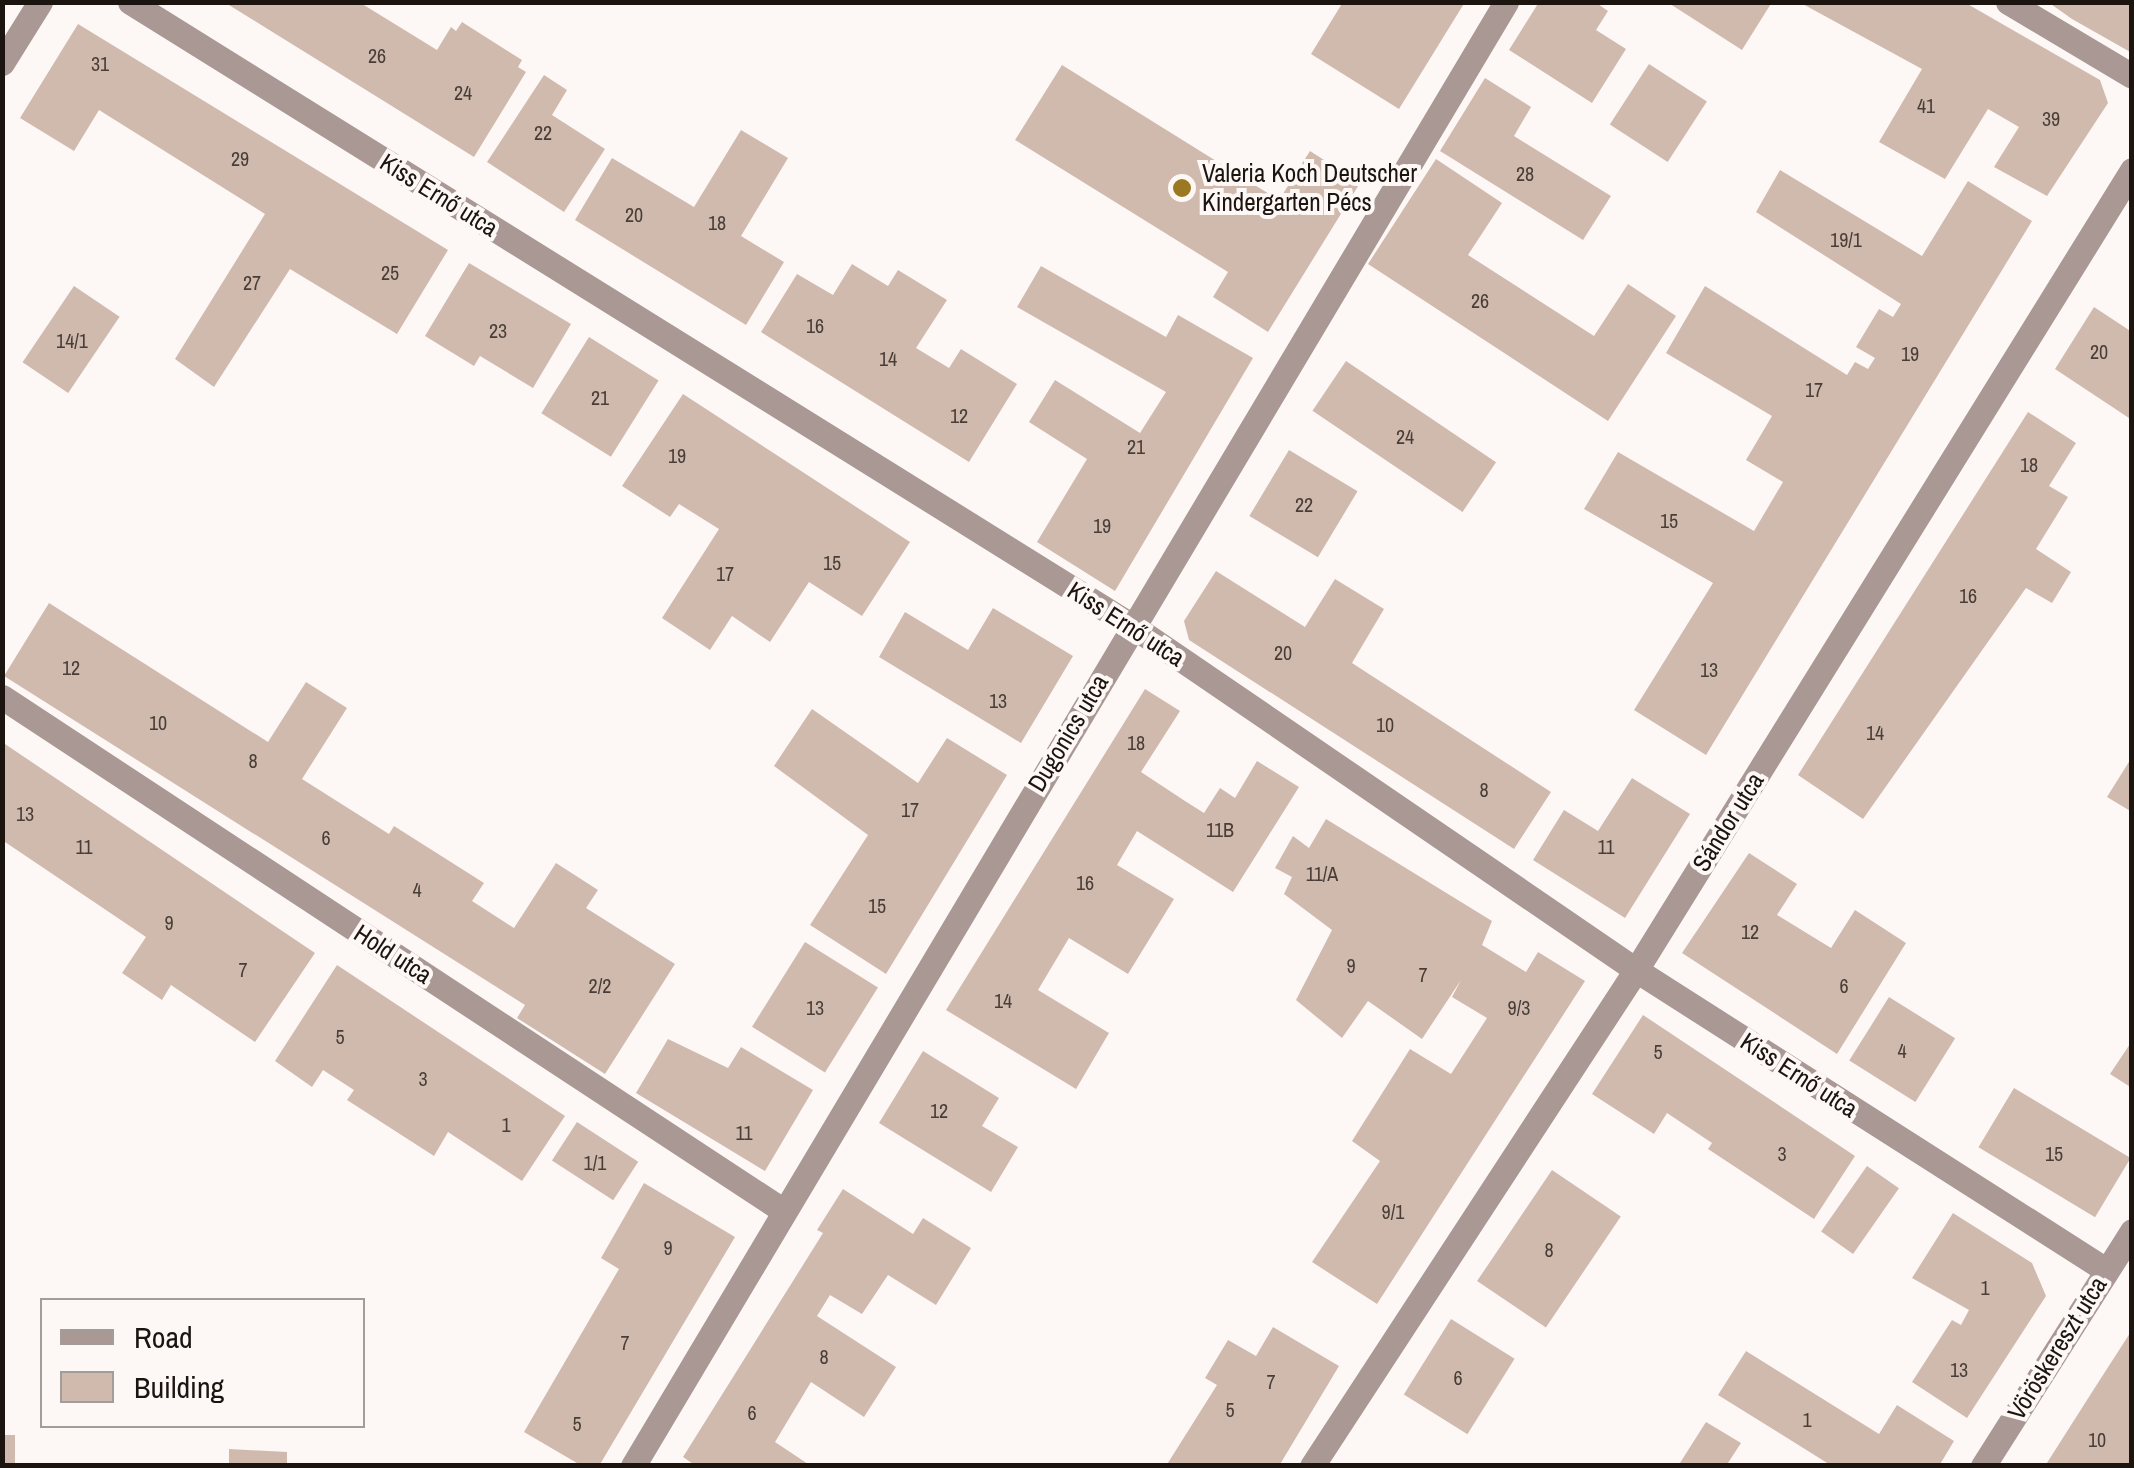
<!DOCTYPE html>
<meta charset="utf-8">
<style>
body{margin:0}
#map{position:relative;width:2134px;height:1468px;overflow:hidden;background:#fdf8f6;font-family:"Archivo Narrow",sans-serif}
div>[style]{position:absolute}
[style*='--x']{left:calc(var(--x)*1px);top:calc(var(--y)*1px);width:calc(var(--w)*1px);rotate:calc(var(--a)*1deg)}
.building>*{inset:0;background:#d0baae;transform-origin:0 0}
.street>*{height:25px;margin:-12.5px;padding:0 12.5px;transform-origin:12.5px;border-radius:12.5px;background:#a99893}
.dots>*{width:28px;height:28px;translate:-50% -50%;box-sizing:border-box;border:5px solid #fdf8f6;border-radius:50%}
span{translate:-50% -50%;white-space:nowrap;text-align:center;line-height:1.15;-webkit-text-stroke:8px #fdf8f6;paint-order:stroke}
.number-label{font-size:20px;color:#483e37}
.number-label span{-webkit-text-stroke-width:0}
.poi-label{font-size:25px;color:#1b140f}
.left{translate:0 -50%;text-align:left}
.street-label{font-size:25px;color:#1b140f}
.frame{position:absolute;inset:0;border:5px solid #1b140f;pointer-events:none}
.legend{position:absolute;left:40px;top:1298px;width:325px;height:130px;box-sizing:border-box;background:#fdf8f6;border:2px solid #a39d9a;margin:0;padding:12px 18px;list-style:none;font-size:30px;color:#1b140f}
.legend li{display:flex;align-items:center;gap:20px;height:50px}
.legend b{width:50px;border:2px solid #a39d9a}
</style>
<div id="map">
<div class="building">
<i style="clip-path:polygon(224px 2px,359px 2px,437px 50px,451px 27px,456px 31px,462px 22px,522px 60px,518px 67px,526px 72px,474px 157px)"></i>
<i style="clip-path:polygon(1343px 2px,1465px 2px,1399px 109px,1311px 54px)"></i>
<i style="clip-path:polygon(1539px 2px,1595px 2px,1608px 11px,1596px 30px,1626px 49px,1592px 103px,1509px 50px)"></i>
<i style="clip-path:polygon(1667px 2px,1772px 2px,1742px 50px)"></i>
<i style="clip-path:polygon(1799px 2px,1964px 2px,2100px 80px,2108px 103px,2047px 196px,1994px 167px,2019px 127px,1988px 109px,1945px 179px,1879px 142px,1922px 69px)"></i>
<i style="clip-path:polygon(2048px 2px,2132px 2px,2132px 53px,2072px 19px)"></i>
<i style="clip-path:polygon(78px 24px,448px 250px,397px 334px,290px 269px,214px 387px,175px 359px,265px 214px,99px 110px,74px 151px,20px 118px)"></i>
<i style="left:1649px;top:64px;width:69px;height:72px;rotate:33deg"></i>
<i style="clip-path:polygon(1062px 65px,1279px 200px,1310px 151px,1360px 183px,1268px 332px,1213px 297px,1228px 272px,1015px 140px)"></i>
<i style="clip-path:polygon(544px 75px,567px 90px,552px 115px,605px 149px,564px 212px,487px 162px)"></i>
<i style="clip-path:polygon(1485px 78px,1531px 107px,1514px 136px,1611px 196px,1583px 240px,1440px 151px)"></i>
<i style="clip-path:polygon(741px 130px,788px 158px,741px 236px,784px 262px,746px 325px,575px 220px,612px 158px,694px 207px)"></i>
<i style="clip-path:polygon(1436px 159px,1502px 203px,1468px 255px,1594px 336px,1628px 284px,1676px 316px,1608px 421px,1368px 264px)"></i>
<i style="clip-path:polygon(1780px 170px,1922px 256px,1968px 181px,2032px 221px,1706px 755px,1634px 710px,1713px 583px,1584px 509px,1618px 452px,1754px 531px,1783px 482px,1746px 460px,1772px 416px,1666px 353px,1705px 286px,1847px 375px,1855px 362px,1868px 369px,1875px 358px,1856px 347px,1879px 309px,1893px 317px,1901px 304px,1756px 212px)"></i>
<i style="clip-path:polygon(469px 263px,571px 324px,533px 388px,480px 356px,474px 366px,425px 336px)"></i>
<i style="clip-path:polygon(852px 264px,888px 286px,898px 270px,947px 300px,916px 348px,949px 368px,961px 349px,1017px 384px,969px 462px,761px 332px,797px 274px,833px 295px)"></i>
<i style="clip-path:polygon(1041px 266px,1166px 337px,1178px 315px,1253px 358px,1115px 591px,1037px 542px,1087px 459px,1029px 422px,1055px 380px,1140px 433px,1166px 392px,1017px 307px)"></i>
<i style="left:74px;top:286px;width:55px;height:92px;rotate:34deg"></i>
<i style="clip-path:polygon(2094px 307px,2132px 332px,2132px 420px,2055px 369px)"></i>
<i style="left:589px;top:337px;width:82px;height:90px;rotate:32deg"></i>
<i style="left:1346px;top:361px;width:181px;height:60px;rotate:34deg"></i>
<i style="clip-path:polygon(683px 394px,910px 542px,862px 616px,809px 582px,770px 642px,732px 616px,710px 650px,662px 618px,719px 529px,679px 504px,670px 517px,622px 486px)"></i>
<i style="clip-path:polygon(2028px 412px,2076px 443px,2049px 486px,2068px 497px,2036px 549px,2071px 572px,2052px 603px,2026px 588px,1863px 819px,1798px 775px)"></i>
<i style="left:1289px;top:450px;width:80px;height:77px;rotate:31deg"></i>
<i style="clip-path:polygon(1216px 571px,1305px 627px,1335px 579px,1384px 609px,1352px 663px,1551px 792px,1514px 849px,1189px 640px,1184px 621px)"></i>
<i style="clip-path:polygon(49px 603px,268px 742px,306px 682px,347px 708px,302px 779px,389px 834px,394px 826px,484px 883px,472px 901px,514px 928px,556px 863px,598px 890px,586px 908px,675px 964px,605px 1074px,517px 1018px,525px 1005px,4px 676px)"></i>
<i style="clip-path:polygon(993px 608px,1073px 656px,1021px 743px,879px 657px,905px 612px,968px 650px)"></i>
<i style="clip-path:polygon(1145px 689px,1180px 711px,1141px 772px,1185px 801px,1204px 813px,1220px 788px,1235px 798px,1257px 761px,1299px 787px,1233px 892px,1137px 831px,1117px 865px,1174px 899px,1128px 974px,1069px 938px,1038px 990px,1109px 1033px,1076px 1089px,946px 1010px)"></i>
<i style="clip-path:polygon(812px 709px,918px 783px,947px 738px,1007px 775px,886px 974px,810px 925px,868px 835px,774px 766px)"></i>
<i style="clip-path:polygon(2px 742px,315px 953px,255px 1042px,171px 985px,162px 1000px,122px 973px,146px 937px,2px 840px)"></i>
<i style="clip-path:polygon(2132px 757px,2132px 812px,2107px 797px)"></i>
<i style="clip-path:polygon(1632px 778px,1690px 814px,1625px 918px,1533px 860px,1564px 810px,1598px 831px)"></i>
<i style="clip-path:polygon(1326px 819px,1492px 921px,1482px 945px,1526px 972px,1538px 952px,1585px 981px,1377px 1304px,1312px 1262px,1380px 1161px,1352px 1141px,1410px 1049px,1451px 1074px,1487px 1018px,1452px 997px,1461px 980px,1422px 1039px,1368px 1001px,1342px 1038px,1296px 1000px,1332px 930px,1284px 894px,1292px 877px,1275px 868px,1293px 836px,1309px 848px)"></i>
<i style="clip-path:polygon(1749px 853px,1797px 884px,1777px 915px,1831px 948px,1855px 910px,1906px 943px,1837px 1054px,1682px 953px)"></i>
<i style="left:805px;top:942px;width:86px;height:100px;rotate:32deg"></i>
<i style="clip-path:polygon(337px 965px,565px 1116px,522px 1181px,448px 1132px,434px 1156px,347px 1100px,354px 1090px,323px 1070px,312px 1087px,275px 1061px)"></i>
<i style="left:1889px;top:997px;width:78px;height:75px;rotate:32deg"></i>
<i style="clip-path:polygon(1643px 1015px,1855px 1156px,1814px 1219px,1708px 1149px,1712px 1143px,1667px 1113px,1654px 1134px,1592px 1094px)"></i>
<i style="clip-path:polygon(668px 1039px,728px 1068px,741px 1047px,813px 1090px,765px 1171px,636px 1093px)"></i>
<i style="clip-path:polygon(2132px 1041px,2132px 1088px,2110px 1074px)"></i>
<i style="clip-path:polygon(923px 1051px,999px 1098px,982px 1126px,1018px 1147px,991px 1192px,879px 1123px)"></i>
<i style="left:2014px;top:1088px;width:136px;height:69px;rotate:31deg"></i>
<i style="left:577px;top:1122px;width:73px;height:46px;rotate:33deg"></i>
<i style="left:1867px;top:1166px;width:39px;height:80px;rotate:35deg"></i>
<i style="left:1552px;top:1170px;width:83px;height:134px;rotate:34deg"></i>
<i style="clip-path:polygon(644px 1183px,735px 1237px,599px 1466px,582px 1466px,524px 1432px,619px 1269px,601px 1258px)"></i>
<i style="clip-path:polygon(843px 1189px,913px 1234px,923px 1218px,971px 1248px,936px 1305px,888px 1275px,862px 1314px,830px 1295px,817px 1316px,896px 1367px,864px 1417px,811px 1382px,775px 1442px,811px 1466px,696px 1466px,683px 1457px,823px 1233px,817px 1230px)"></i>
<i style="clip-path:polygon(1953px 1213px,2032px 1263px,2046px 1296px,1967px 1418px,1912px 1382px,1952px 1320px,1961px 1325px,1969px 1310px,1912px 1278px)"></i>
<i style="left:1451px;top:1319px;width:75px;height:89px;rotate:32deg"></i>
<i style="clip-path:polygon(1273px 1327px,1339px 1366px,1279px 1466px,1166px 1466px,1217px 1385px,1205px 1378px,1228px 1340px,1256px 1356px)"></i>
<i style="clip-path:polygon(2132px 1330px,2132px 1466px,2045px 1466px,2094px 1389px)"></i>
<i style="clip-path:polygon(1746px 1351px,1879px 1434px,1897px 1405px,1954px 1441px,1939px 1466px,1832px 1466px,1718px 1395px)"></i>
<i style="clip-path:polygon(1706px 1422px,1741px 1443px,1726px 1466px,1678px 1466px)"></i>
<i style="left:2px;top:1435px;width:13px;height:31px"></i>
<i style="clip-path:polygon(229px 1449px,287px 1452px,287px 1466px,229px 1466px)"></i>
</div>
<div class="street">
<i style="--x:130;--y:2;--w:1179;--a:31.9"></i>
<i style="--x:1131;--y:625;--w:612;--a:34.34"></i>
<i style="--x:1636;--y:970;--w:558;--a:32.55"></i>
<i style="--x:2008;--y:2;--w:144;--a:30.8"></i>
<i style="--x:2;--y:63;--w:72;--a:-58.1"></i>
<i style="--x:2;--y:697;--w:936;--a:33.32"></i>
<i style="--x:633;--y:1466;--w:1705;--a:-59.19"></i>
<i style="--x:1312;--y:1466;--w:592;--a:-56.85"></i>
<i style="--x:1636;--y:970;--w:941;--a:-58.2"></i>
<i style="--x:1983;--y:1466;--w:278;--a:-57.6"></i>
</div>
<div class="dots">
<i style="left:1182px;top:188px;background:#9b7822"></i>
</div>
<div class="number-label">
<span style="left:377px;top:55px">26</span>
<span style="left:100px;top:63px">31</span>
<span style="left:463px;top:92px">24</span>
<span style="left:1926px;top:105px">41</span>
<span style="left:2051px;top:118px">39</span>
<span style="left:543px;top:132px">22</span>
<span style="left:240px;top:158px">29</span>
<span style="left:1525px;top:173px">28</span>
<span style="left:634px;top:214px">20</span>
<span style="left:717px;top:222px">18</span>
<span style="left:1846px;top:239px">19/1</span>
<span style="left:390px;top:272px">25</span>
<span style="left:252px;top:282px">27</span>
<span style="left:1480px;top:300px">26</span>
<span style="left:815px;top:325px">16</span>
<span style="left:498px;top:330px">23</span>
<span style="left:72px;top:340px">14/1</span>
<span style="left:2099px;top:351px">20</span>
<span style="left:1910px;top:353px">19</span>
<span style="left:888px;top:358px">14</span>
<span style="left:1814px;top:389px">17</span>
<span style="left:600px;top:397px">21</span>
<span style="left:959px;top:415px">12</span>
<span style="left:1405px;top:436px">24</span>
<span style="left:1136px;top:446px">21</span>
<span style="left:677px;top:455px">19</span>
<span style="left:2029px;top:464px">18</span>
<span style="left:1304px;top:504px">22</span>
<span style="left:1669px;top:520px">15</span>
<span style="left:1102px;top:525px">19</span>
<span style="left:832px;top:562px">15</span>
<span style="left:725px;top:573px">17</span>
<span style="left:1968px;top:595px">16</span>
<span style="left:1283px;top:652px">20</span>
<span style="left:71px;top:667px">12</span>
<span style="left:1709px;top:669px">13</span>
<span style="left:998px;top:700px">13</span>
<span style="left:158px;top:722px">10</span>
<span style="left:1385px;top:724px">10</span>
<span style="left:1875px;top:732px">14</span>
<span style="left:1136px;top:742px">18</span>
<span style="left:253px;top:760px">8</span>
<span style="left:1484px;top:789px">8</span>
<span style="left:910px;top:809px">17</span>
<span style="left:25px;top:813px">13</span>
<span style="left:1220px;top:829px">11B</span>
<span style="left:326px;top:837px">6</span>
<span style="left:84px;top:846px">11</span>
<span style="left:1606px;top:846px">11</span>
<span style="left:1322px;top:873px">11/A</span>
<span style="left:1085px;top:882px">16</span>
<span style="left:417px;top:889px">4</span>
<span style="left:877px;top:905px">15</span>
<span style="left:169px;top:922px">9</span>
<span style="left:1750px;top:931px">12</span>
<span style="left:1351px;top:965px">9</span>
<span style="left:243px;top:969px">7</span>
<span style="left:1423px;top:974px">7</span>
<span style="left:600px;top:985px">2/2</span>
<span style="left:1844px;top:985px">6</span>
<span style="left:1003px;top:1000px">14</span>
<span style="left:815px;top:1007px">13</span>
<span style="left:1519px;top:1007px">9/3</span>
<span style="left:340px;top:1036px">5</span>
<span style="left:1902px;top:1050px">4</span>
<span style="left:1658px;top:1051px">5</span>
<span style="left:423px;top:1078px">3</span>
<span style="left:939px;top:1110px">12</span>
<span style="left:506px;top:1124px">1</span>
<span style="left:744px;top:1132px">11</span>
<span style="left:1782px;top:1153px">3</span>
<span style="left:2054px;top:1153px">15</span>
<span style="left:595px;top:1162px">1/1</span>
<span style="left:1393px;top:1211px">9/1</span>
<span style="left:668px;top:1247px">9</span>
<span style="left:1549px;top:1249px">8</span>
<span style="left:1985px;top:1287px">1</span>
<span style="left:625px;top:1342px">7</span>
<span style="left:824px;top:1356px">8</span>
<span style="left:1959px;top:1369px">13</span>
<span style="left:1458px;top:1377px">6</span>
<span style="left:1271px;top:1381px">7</span>
<span style="left:1230px;top:1409px">5</span>
<span style="left:752px;top:1412px">6</span>
<span style="left:1807px;top:1419px">1</span>
<span style="left:577px;top:1423px">5</span>
<span style="left:2097px;top:1439px">10</span>
</div>
<div class="poi-label">
<span class="left" style="left:1202px;top:188px">Valeria Koch Deutscher<br>Kindergarten Pécs</span>
</div>
<div class="street-label">
<span style="left:439px;top:195px;rotate:32deg">Kiss Ernő utca</span>
<span style="left:1126px;top:624px;rotate:33deg">Kiss Ernő utca</span>
<span style="left:1068px;top:733px;rotate:-59deg">Dugonics utca</span>
<span style="left:1728px;top:822px;rotate:-58deg">Sándor utca</span>
<span style="left:393px;top:954px;rotate:33deg">Hold utca</span>
<span style="left:1799px;top:1075px;rotate:33deg">Kiss Ernő utca</span>
<span style="left:2057px;top:1348px;rotate:-58deg">Vöröskereszt utca</span>
</div>
<div class="frame"></div>
<ul class="legend">
<li><b style="height:12px;background:#a99893"></b>Road</li>
<li><b style="height:28px;background:#d0baae"></b>Building</li>
</ul>
</div>
